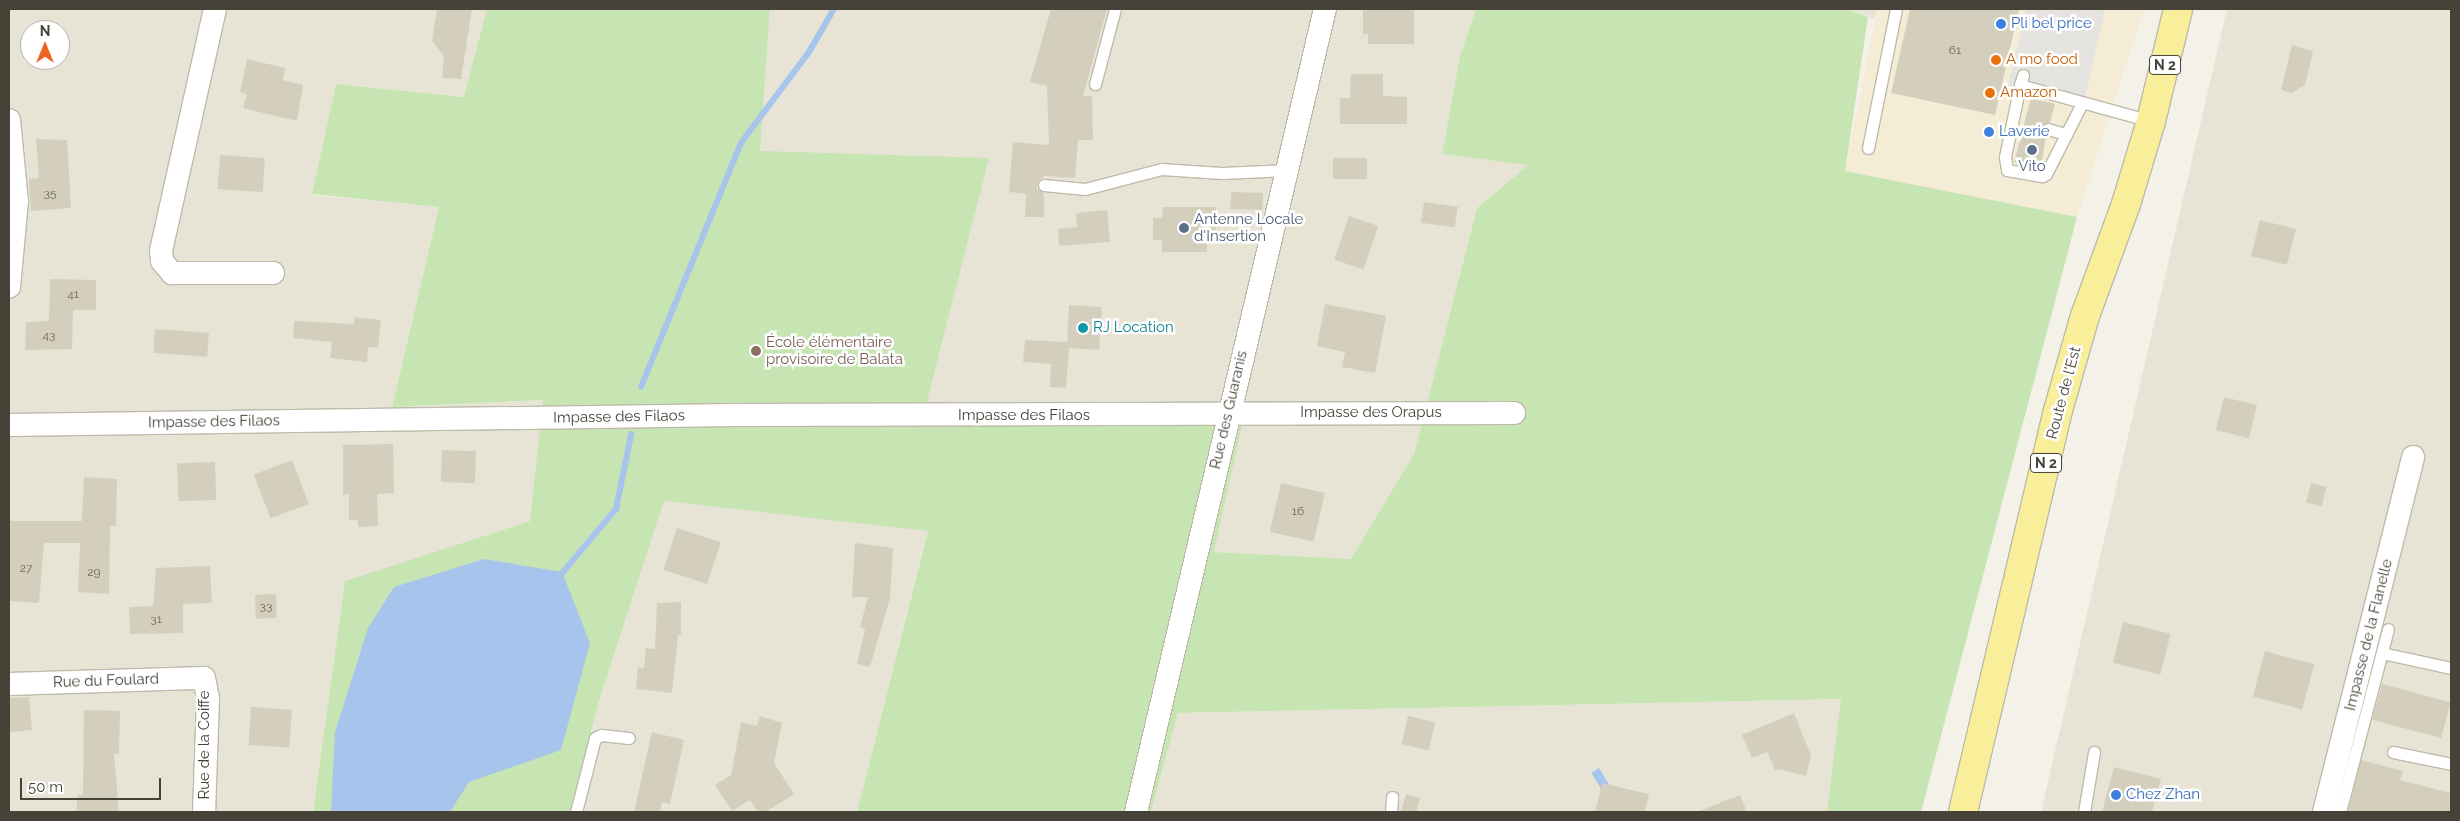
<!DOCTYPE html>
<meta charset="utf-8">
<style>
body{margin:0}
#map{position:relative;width:2460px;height:821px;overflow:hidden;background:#f3f1e8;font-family:Raleway,sans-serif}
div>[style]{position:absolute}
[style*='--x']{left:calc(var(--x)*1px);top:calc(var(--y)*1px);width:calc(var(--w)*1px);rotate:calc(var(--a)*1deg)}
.residential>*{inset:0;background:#e7e4d6}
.commercial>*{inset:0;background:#f4ecd4}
.green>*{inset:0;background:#c6e5b2}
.parking>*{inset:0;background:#e4e3df}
.water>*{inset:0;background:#a7c4ed;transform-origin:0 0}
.stream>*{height:5.5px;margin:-2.75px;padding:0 2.75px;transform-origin:2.75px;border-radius:2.75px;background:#a7c4ed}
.building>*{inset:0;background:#d4cfbd;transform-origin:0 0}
.roads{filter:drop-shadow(1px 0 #bebaaa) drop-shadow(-1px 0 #bebaaa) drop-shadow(0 1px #bebaaa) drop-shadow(0 -1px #bebaaa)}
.lane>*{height:11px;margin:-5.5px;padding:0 5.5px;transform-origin:5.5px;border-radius:5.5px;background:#fff}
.street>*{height:22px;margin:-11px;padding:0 11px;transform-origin:11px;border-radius:11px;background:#fff}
.primary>*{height:28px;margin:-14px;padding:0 14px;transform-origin:14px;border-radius:14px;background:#f9ee9a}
.dots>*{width:14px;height:14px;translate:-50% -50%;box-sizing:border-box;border:2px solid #fff;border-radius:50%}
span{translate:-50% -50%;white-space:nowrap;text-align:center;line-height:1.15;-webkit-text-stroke:5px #fff;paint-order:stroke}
.number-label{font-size:12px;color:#6a6558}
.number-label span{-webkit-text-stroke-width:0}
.shield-label span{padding:1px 4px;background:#fff;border:1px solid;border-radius:4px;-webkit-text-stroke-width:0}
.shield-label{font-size:14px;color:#464237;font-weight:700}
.shop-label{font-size:15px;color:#366cbe}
.left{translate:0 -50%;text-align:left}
.food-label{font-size:15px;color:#c56008}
.service-label{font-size:15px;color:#4e5e75}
.culture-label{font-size:15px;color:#0d838f}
.education-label{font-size:15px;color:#785e54}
.street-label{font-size:15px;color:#464237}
.frame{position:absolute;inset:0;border:10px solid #464237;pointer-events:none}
.north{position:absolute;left:20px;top:20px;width:50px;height:50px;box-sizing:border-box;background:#fff;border:1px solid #b5b3af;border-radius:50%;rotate:0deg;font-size:14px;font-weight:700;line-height:20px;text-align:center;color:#464237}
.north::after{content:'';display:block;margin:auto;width:18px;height:22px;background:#ef6322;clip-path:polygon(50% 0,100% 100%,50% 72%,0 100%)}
.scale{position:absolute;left:20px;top:778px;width:141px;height:22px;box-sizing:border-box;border:2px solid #464237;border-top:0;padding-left:6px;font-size:15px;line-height:18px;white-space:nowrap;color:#464237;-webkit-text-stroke:4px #fff;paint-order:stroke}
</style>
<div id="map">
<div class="residential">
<i style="clip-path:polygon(evenodd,9px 9px,487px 9px,465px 97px,336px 84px,313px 195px,439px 207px,392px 407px,544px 400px,530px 521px,345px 581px,313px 812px,9px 812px,9px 9px,30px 30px,60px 30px,60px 60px,30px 60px,30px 30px)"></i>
<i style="clip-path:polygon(770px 9px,1476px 9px,1460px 56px,1442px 154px,1529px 164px,1477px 208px,1414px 454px,1351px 559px,1214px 552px,1246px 404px,926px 405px,760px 151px)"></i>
<i style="clip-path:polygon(1846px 9px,1877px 9px,1874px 19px)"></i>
<i style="clip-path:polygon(2227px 9px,2451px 9px,2451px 812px,2041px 812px)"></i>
<i style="clip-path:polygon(664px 501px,928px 530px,857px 812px,571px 812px,599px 701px)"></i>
<i style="clip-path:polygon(1842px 699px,1827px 812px,1151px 812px,1178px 713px)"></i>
</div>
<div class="commercial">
<i style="clip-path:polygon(1877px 9px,2144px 9px,2077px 217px,1845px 171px)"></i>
</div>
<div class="green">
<i style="clip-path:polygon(487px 9px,770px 9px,760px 151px,989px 158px,926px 405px,1247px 403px,1214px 552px,1351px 559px,1414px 454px,1477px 208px,1528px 165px,1442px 154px,1460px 56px,1476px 9px,1846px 9px,1868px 17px,1845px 171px,2077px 217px,1921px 812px,1827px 812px,1841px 699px,1178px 713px,1151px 812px,857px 812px,928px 531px,664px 501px,599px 701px,571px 812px,313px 812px,345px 581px,530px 521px,543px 400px,392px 407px,439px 207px,312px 194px,336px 84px,464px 97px)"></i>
</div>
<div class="parking">
<i style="clip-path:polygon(2026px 9px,2105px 9px,2083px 107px,2007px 90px)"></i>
</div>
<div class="water">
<i style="clip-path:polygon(484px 559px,562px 572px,590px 643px,561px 750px,469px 782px,450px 812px,331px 812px,335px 732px,368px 628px,394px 587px)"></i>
<i style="left:1599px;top:768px;width:21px;height:9px;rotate:59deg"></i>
</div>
<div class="stream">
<i style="--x:641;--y:387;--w:264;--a:-67.7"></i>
<i style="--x:741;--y:143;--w:114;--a:-53.2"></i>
<i style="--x:809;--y:52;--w:50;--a:-59.8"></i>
<i style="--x:559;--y:577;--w:89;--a:-50"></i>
<i style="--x:616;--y:509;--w:76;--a:-78.5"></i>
</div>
<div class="building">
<i style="clip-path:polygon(437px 9px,472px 9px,461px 79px,442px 78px,444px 56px,432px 41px)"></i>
<i style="clip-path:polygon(1051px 9px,1107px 9px,1083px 96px,1092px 96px,1093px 140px,1078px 140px,1075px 178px,1045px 176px,1038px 181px,1037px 189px,1044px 193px,1044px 217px,1025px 217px,1026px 194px,1009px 192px,1013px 142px,1049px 145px,1047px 86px,1030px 82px)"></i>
<i style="clip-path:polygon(1414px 9px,1414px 44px,1368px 44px,1368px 34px,1363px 34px,1363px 10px)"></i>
<i style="clip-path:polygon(1910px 9px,2019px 9px,1995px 115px,1891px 93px)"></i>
<i style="clip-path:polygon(2292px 45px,2313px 51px,2305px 85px,2291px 93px,2281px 90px)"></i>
<i style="clip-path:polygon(247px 59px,285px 68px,283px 80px,303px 85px,297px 121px,243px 108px,247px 94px,240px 92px)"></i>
<i style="clip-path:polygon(1351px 74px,1383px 74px,1383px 96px,1407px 97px,1407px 124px,1340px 124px,1340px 98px,1350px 98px)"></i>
<i style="clip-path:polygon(2031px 98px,2055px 104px,2050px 122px,2041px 127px,2046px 136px,2041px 168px,2014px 162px)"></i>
<i style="clip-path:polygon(36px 139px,67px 140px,71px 208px,31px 211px,29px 179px,39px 178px)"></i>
<i style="left:220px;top:155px;width:45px;height:34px;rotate:4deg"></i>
<i style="left:1333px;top:158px;width:34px;height:21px"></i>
<i style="left:1231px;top:192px;width:32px;height:17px;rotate:2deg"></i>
<i style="left:1424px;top:202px;width:34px;height:21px;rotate:8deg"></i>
<i style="clip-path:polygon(1163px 207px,1216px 207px,1216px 230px,1207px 230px,1207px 252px,1162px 252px,1162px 240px,1153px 240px,1153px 218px,1162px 218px)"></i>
<i style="clip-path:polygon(1107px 210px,1110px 242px,1059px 246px,1058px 229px,1077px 227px,1076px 213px)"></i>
<i style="left:1349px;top:216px;width:31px;height:46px;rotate:19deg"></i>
<i style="left:2260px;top:220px;width:37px;height:37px;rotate:14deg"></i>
<i style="clip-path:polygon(50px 279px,96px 280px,96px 310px,73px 310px,72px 349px,25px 350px,26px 322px,49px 321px)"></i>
<i style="clip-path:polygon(1325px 304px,1386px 316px,1375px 373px,1342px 367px,1345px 352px,1317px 346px)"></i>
<i style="clip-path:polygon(1069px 305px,1102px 307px,1099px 350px,1069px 348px,1066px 388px,1050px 387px,1051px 364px,1023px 362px,1025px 340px,1067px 342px)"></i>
<i style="clip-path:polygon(354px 317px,381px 320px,378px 348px,368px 347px,367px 362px,330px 358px,332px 342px,293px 338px,294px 321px,354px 324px)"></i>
<i style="left:155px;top:329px;width:54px;height:24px;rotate:4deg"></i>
<i style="left:2224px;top:397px;width:34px;height:34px;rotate:14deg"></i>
<i style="clip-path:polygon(393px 444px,394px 493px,377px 494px,378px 526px,358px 527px,358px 520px,349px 520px,349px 494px,343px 495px,343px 445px)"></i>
<i style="left:442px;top:450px;width:34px;height:32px;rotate:2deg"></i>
<i style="left:292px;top:460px;width:47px;height:41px;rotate:69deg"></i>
<i style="left:215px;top:462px;width:38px;height:38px;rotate:88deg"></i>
<i style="clip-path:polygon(84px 477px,117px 479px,116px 526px,110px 526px,109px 594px,78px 592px,80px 543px,44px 543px,39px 603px,9px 601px,10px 521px,82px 521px)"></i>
<i style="left:1281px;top:483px;width:45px;height:50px;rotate:13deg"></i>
<i style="left:2311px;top:483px;width:16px;height:20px;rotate:14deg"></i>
<i style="left:677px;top:528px;width:46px;height:44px;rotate:18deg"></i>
<i style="clip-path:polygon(855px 543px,893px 548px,890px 598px,870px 667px,857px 664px,865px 629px,860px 627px,868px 597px,852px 597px)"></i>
<i style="clip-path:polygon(210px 566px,212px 603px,183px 604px,183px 633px,130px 634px,129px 607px,153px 606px,156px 568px)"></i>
<i style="left:276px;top:594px;width:24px;height:21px;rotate:88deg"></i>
<i style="clip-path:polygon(681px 602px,681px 635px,678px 635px,672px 693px,636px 689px,638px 667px,644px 668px,646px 648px,655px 649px,657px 603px)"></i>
<i style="left:2123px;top:622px;width:49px;height:42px;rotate:14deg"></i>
<i style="left:2265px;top:651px;width:51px;height:47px;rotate:15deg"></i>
<i style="left:2382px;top:684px;width:71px;height:37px;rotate:15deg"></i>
<i style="clip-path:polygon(29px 697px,32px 730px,9px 732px,9px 698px)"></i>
<i style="left:251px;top:707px;width:41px;height:38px;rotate:4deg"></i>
<i style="clip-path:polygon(84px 710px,120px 711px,119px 754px,114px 754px,119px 812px,76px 812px,78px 795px,83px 795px)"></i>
<i style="clip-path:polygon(1794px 713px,1811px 756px,1806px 776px,1779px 769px,1775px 770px,1767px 752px,1752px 758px,1742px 735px)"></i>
<i style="clip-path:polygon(760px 716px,782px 723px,774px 763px,794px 794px,766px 812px,758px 812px,750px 800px,732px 811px,715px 785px,731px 775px,741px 722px,757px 726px)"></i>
<i style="left:1408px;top:716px;width:28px;height:29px;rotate:13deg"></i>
<i style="clip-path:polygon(652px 732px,684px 740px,670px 804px,662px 802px,660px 812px,634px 812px)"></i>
<i style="clip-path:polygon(2361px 760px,2403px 771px,2400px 780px,2451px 793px,2451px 812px,2348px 812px)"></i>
<i style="clip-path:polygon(2114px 767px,2161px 779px,2152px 812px,2102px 812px)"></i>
<i style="clip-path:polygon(1602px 783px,1649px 794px,1645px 812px,1595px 812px)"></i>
<i style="clip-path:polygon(1406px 794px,1420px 798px,1416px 812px,1401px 812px)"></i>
<i style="clip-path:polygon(1740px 795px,1747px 812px,1700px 812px,1700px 811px)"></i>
</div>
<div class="roads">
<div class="lane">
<i style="--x:2023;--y:75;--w:10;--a:107"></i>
<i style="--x:2020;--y:85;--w:136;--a:15.4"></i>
<i style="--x:1095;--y:84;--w:78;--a:-75.1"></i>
<i style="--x:2020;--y:85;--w:74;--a:101.8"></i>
<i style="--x:2005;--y:157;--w:13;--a:81"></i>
<i style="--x:2007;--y:170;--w:36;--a:10"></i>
<i style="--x:2042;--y:176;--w:4;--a:-27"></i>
<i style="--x:2046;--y:174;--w:80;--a:-63.1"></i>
<i style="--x:2048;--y:129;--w:19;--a:16"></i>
<i style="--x:1868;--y:148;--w:142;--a:-78.6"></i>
<i style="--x:1044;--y:185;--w:41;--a:5.6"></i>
<i style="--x:1085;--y:189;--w:79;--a:-14.7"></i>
<i style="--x:1161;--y:169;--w:61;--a:3.8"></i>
<i style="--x:1222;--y:173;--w:66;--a:-2.6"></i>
<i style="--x:2382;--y:653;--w:71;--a:12.3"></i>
<i style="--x:2393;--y:752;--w:59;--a:11.7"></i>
<i style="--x:576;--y:812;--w:76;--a:-75.6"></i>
<i style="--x:595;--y:738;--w:7;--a:-27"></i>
<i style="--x:601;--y:735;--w:28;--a:6"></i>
<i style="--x:1391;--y:812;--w:15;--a:-86"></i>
<i style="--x:2084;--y:812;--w:61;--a:-80.5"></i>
<i style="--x:2340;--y:812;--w:189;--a:-75.3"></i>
</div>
<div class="street">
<i style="--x:215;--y:9;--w:248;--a:102.6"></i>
<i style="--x:161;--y:251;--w:10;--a:84"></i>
<i style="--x:162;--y:261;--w:16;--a:50"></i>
<i style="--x:172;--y:273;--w:101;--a:0"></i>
<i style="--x:9;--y:120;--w:81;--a:84.4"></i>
<i style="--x:17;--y:201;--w:86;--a:95.3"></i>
<i style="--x:9;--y:425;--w:725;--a:-0.79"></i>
<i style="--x:734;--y:415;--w:780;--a:-0.15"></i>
<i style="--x:9;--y:684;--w:195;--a:-1.8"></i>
<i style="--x:204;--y:678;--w:21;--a:79"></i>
<i style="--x:208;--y:699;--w:113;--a:92"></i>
<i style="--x:1136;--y:812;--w:825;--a:-76.76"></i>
<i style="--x:2324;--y:812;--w:366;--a:-75.9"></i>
</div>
<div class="primary">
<i style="--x:1963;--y:812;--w:409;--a:-76.7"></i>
<i style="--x:2057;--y:414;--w:102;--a:-74.1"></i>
<i style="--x:2085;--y:316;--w:119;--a:-69.9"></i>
<i style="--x:2126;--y:204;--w:87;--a:-73.2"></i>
<i style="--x:2151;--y:121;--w:115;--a:-76.4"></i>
</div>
</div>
<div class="dots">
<i style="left:2001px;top:24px;background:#3f7fe0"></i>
<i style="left:1996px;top:60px;background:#e8710a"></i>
<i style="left:1990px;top:93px;background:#e8710a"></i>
<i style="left:1989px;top:132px;background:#3f7fe0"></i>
<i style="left:2032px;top:150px;background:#5c6f8a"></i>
<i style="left:1184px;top:228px;background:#5c6f8a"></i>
<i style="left:1083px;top:328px;background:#0f9aa8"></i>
<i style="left:756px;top:351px;background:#8d6e63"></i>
<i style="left:2116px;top:795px;background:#3f7fe0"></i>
</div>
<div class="number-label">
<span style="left:1955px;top:51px">61</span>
<span style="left:50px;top:194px">35</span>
<span style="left:73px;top:295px">41</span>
<span style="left:49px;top:336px">43</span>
<span style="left:1298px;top:512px">16</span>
<span style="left:26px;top:569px">27</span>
<span style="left:94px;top:573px">29</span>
<span style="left:266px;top:607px">33</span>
<span style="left:156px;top:620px">31</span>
</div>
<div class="shield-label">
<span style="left:2165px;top:65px">N 2</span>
<span style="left:2046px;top:463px">N 2</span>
</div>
<div class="shop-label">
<span class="left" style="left:2011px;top:24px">Pli bel price</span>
<span class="left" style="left:1999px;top:132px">Laverie</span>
<span class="left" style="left:2126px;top:795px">Chez Zhan</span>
</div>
<div class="food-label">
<span class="left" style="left:2006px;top:60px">A mo food</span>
<span class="left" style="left:2000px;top:93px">Amazon</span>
</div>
<div class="service-label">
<span style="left:2032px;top:167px">Vito</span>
<span class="left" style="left:1194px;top:228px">Antenne Locale<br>d'Insertion</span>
</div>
<div class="culture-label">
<span class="left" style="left:1093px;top:328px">RJ Location</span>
</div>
<div class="education-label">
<span class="left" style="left:766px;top:351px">École élémentaire<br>provisoire de Balata</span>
</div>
<div class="street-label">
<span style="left:2064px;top:393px;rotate:-75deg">Route de l'Est</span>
<span style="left:1229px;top:410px;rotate:-77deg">Rue des Guaranis</span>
<span style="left:1371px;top:413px">Impasse des Orapus</span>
<span style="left:1024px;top:416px">Impasse des Filaos</span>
<span style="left:619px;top:417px;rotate:-1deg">Impasse des Filaos</span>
<span style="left:214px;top:422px;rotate:-1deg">Impasse des Filaos</span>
<span style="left:2369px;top:635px;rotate:-76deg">Impasse de la Flanelle</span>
<span style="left:106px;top:681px;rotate:-2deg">Rue du Foulard</span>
<span style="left:205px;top:745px;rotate:-90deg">Rue de la Coiffe</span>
</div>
<div class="frame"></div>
<div class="north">N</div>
<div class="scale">50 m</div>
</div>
